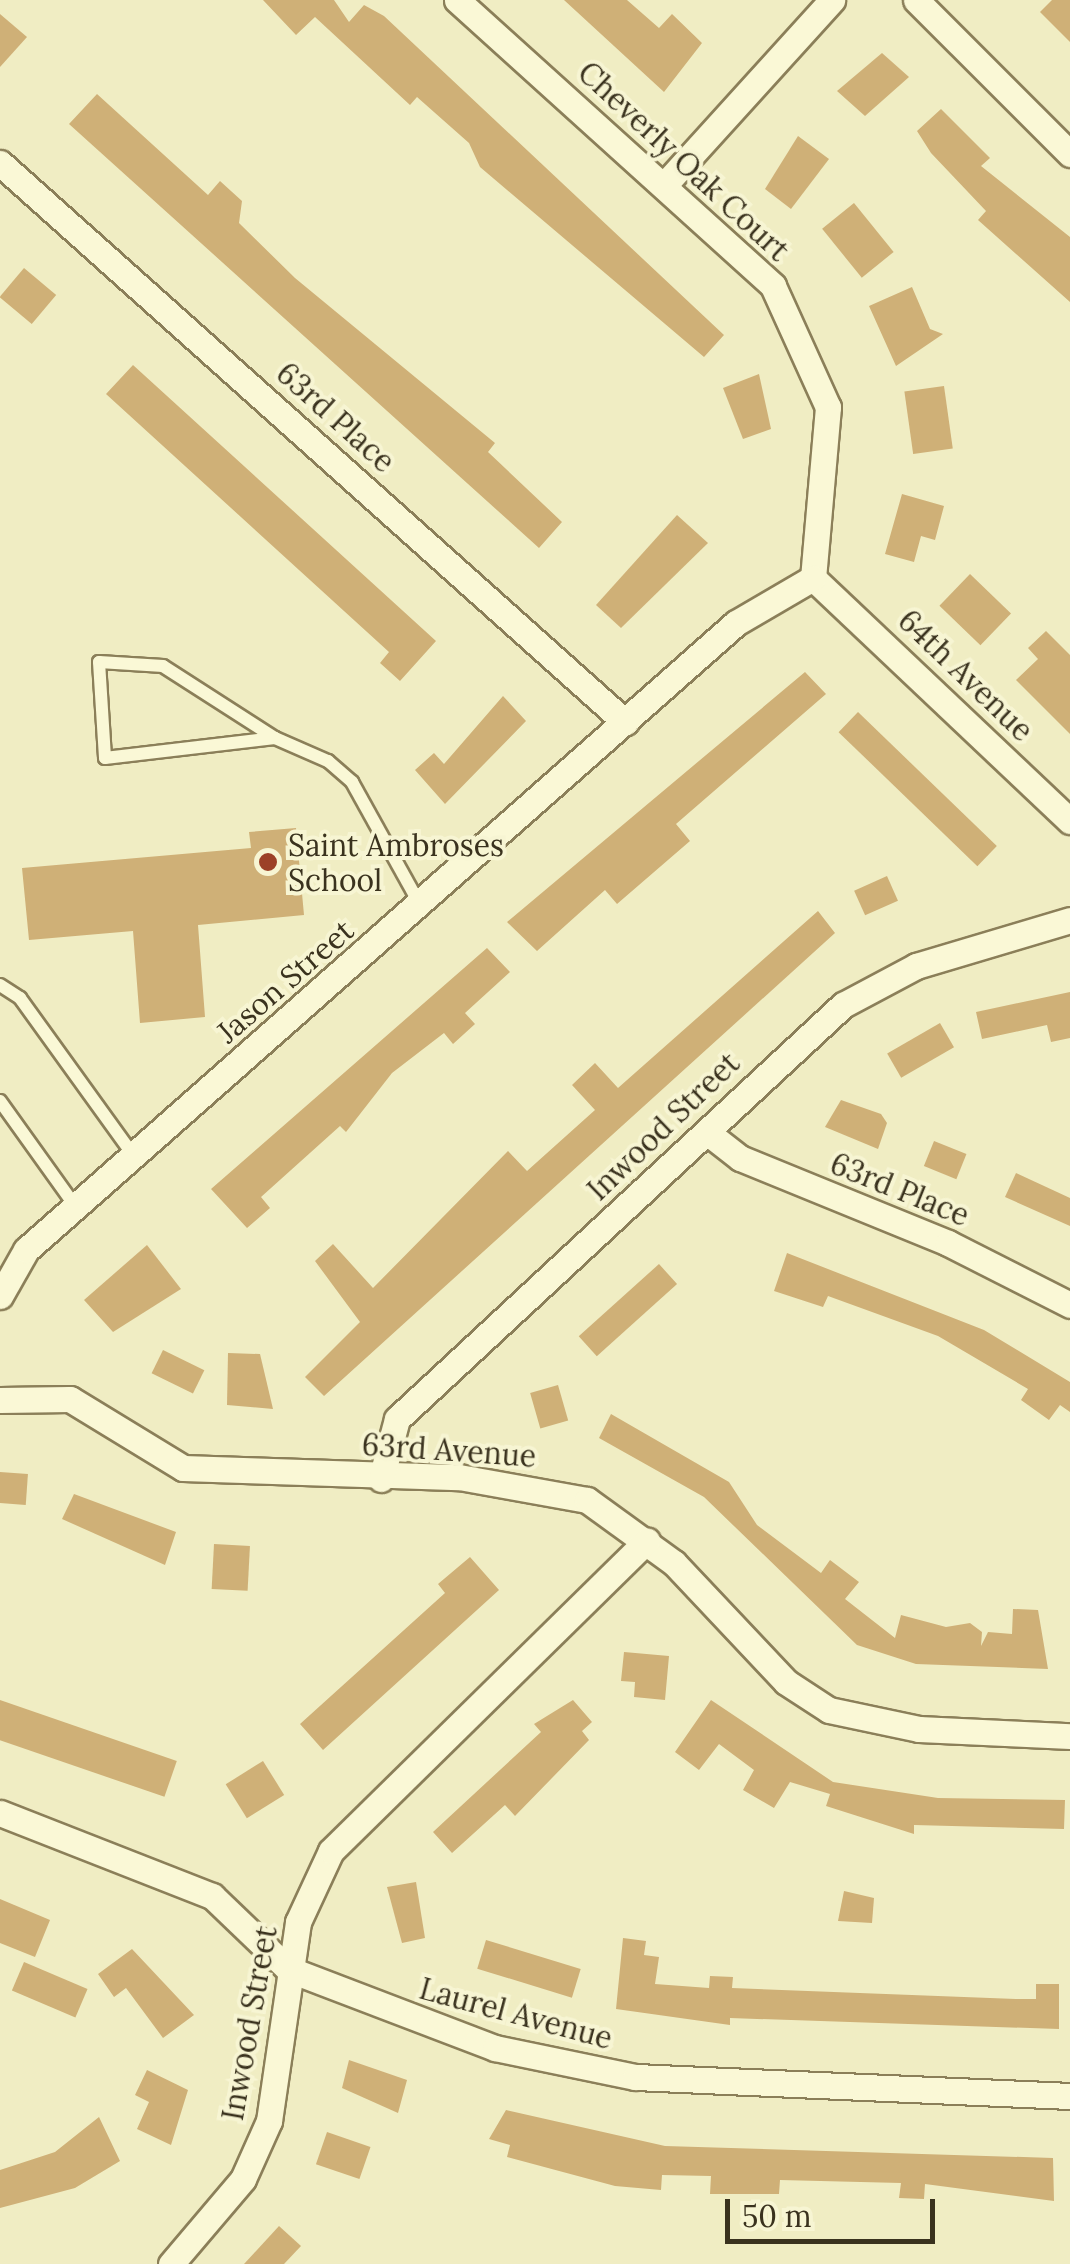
<!DOCTYPE html>
<style>
body{margin:0}
#map{position:relative;width:1070px;height:2264px;overflow:hidden;background:#f0edc3;font-family:Lora,serif}
div>[style]{position:absolute}
[style*='--x']{left:calc(var(--x)*1px);top:calc(var(--y)*1px);width:calc(var(--w)*1px);rotate:calc(var(--a)*1deg)}
.building>*{inset:0;background:#cfb077;transform-origin:0 0}
.roads{filter:drop-shadow(2px 0 #8b7f59) drop-shadow(-2px 0 #8b7f59) drop-shadow(0 2px #8b7f59) drop-shadow(0 -2px #8b7f59)}
.lane>*{height:12px;margin:-6px;padding:0 6px;transform-origin:6px;border-radius:6px;background:#faf8d6}
.street>*{height:25px;margin:-12.5px;padding:0 12.5px;transform-origin:12.5px;border-radius:12.5px;background:#faf8d6}
.dots>*{width:28px;height:28px;translate:-50% -50%;box-sizing:border-box;border:5px solid #f7f5d3;border-radius:50%}
span{translate:-50% -50%;white-space:nowrap;text-align:center;line-height:1.15;-webkit-text-stroke:8px #f7f5d3;paint-order:stroke}
.street-label{font-size:30px;color:#3a321e}
.poi-label{font-size:30px;color:#3a321e}
.left{translate:0 -50%;text-align:left}
.scale{position:absolute;left:725px;top:2199px;width:210px;height:45px;box-sizing:border-box;border:5px solid #3a321e;border-top:0;padding-left:12px;font-size:30px;line-height:35px;white-space:nowrap;color:#3a321e;-webkit-text-stroke:8px #f7f5d3;paint-order:stroke}
</style>
<div id="map">
<div class="building">
<i style="clip-path:polygon(263px 0,334px 0,349px 22px,364px 5px,384px 16px,724px 335px,704px 357px,480px 167px,469px 143px,417px 97px,410px 105px,315px 17px,296px 35px)"></i>
<i style="clip-path:polygon(564px 0,627px 0,659px 28px,672px 14px,702px 43px,664px 92px)"></i>
<i style="clip-path:polygon(1052px 0,1070px 0,1070px 42px,1040px 12px)"></i>
<i style="clip-path:polygon(0 14px,27px 37px,0 67px)"></i>
<i style="clip-path:polygon(882px 53px,909px 77px,865px 116px,837px 91px)"></i>
<i style="clip-path:polygon(97px 94px,208px 195px,220px 181px,242px 201px,239px 223px,295px 278px,495px 443px,488px 452px,562px 522px,539px 548px,69px 124px)"></i>
<i style="clip-path:polygon(941px 109px,990px 158px,981px 166px,1070px 237px,1070px 302px,978px 220px,986px 211px,931px 153px,917px 131px)"></i>
<i style="clip-path:polygon(798px 136px,829px 159px,791px 209px,765px 189px)"></i>
<i style="left:854px;top:203px;width:63px;height:41px;rotate:51deg"></i>
<i style="left:24px;top:268px;width:42px;height:38px;rotate:40deg"></i>
<i style="clip-path:polygon(912px 287px,930px 329px,943px 334px,896px 366px,869px 306px)"></i>
<i style="clip-path:polygon(133px 365px,436px 641px,400px 681px,380px 663px,389px 652px,106px 394px)"></i>
<i style="clip-path:polygon(759px 374px,771px 429px,743px 439px,723px 388px)"></i>
<i style="left:944px;top:386px;width:63px;height:40px;rotate:82deg"></i>
<i style="clip-path:polygon(902px 494px,944px 506px,935px 540px,921px 536px,914px 562px,885px 554px)"></i>
<i style="clip-path:polygon(677px 515px,708px 543px,621px 628px,596px 605px)"></i>
<i style="left:970px;top:574px;width:57px;height:44px;rotate:44deg"></i>
<i style="clip-path:polygon(1046px 631px,1070px 655px,1070px 734px,1016px 680px,1038px 659px,1028px 648px)"></i>
<i style="clip-path:polygon(805px 672px,826px 694px,676px 824px,690px 841px,617px 904px,605px 890px,537px 951px,507px 922px)"></i>
<i style="clip-path:polygon(503px 696px,526px 721px,445px 804px,415px 770px,434px 753px,444px 764px)"></i>
<i style="left:858px;top:712px;width:193px;height:28px;rotate:44deg"></i>
<i style="clip-path:polygon(296px 828px,304px 915px,198px 925px,205px 1017px,140px 1023px,133px 931px,29px 940px,22px 868px,251px 848px,249px 832px)"></i>
<i style="left:887px;top:876px;width:27px;height:36px;rotate:66deg"></i>
<i style="clip-path:polygon(818px 911px,835px 933px,324px 1396px,305px 1377px,360px 1322px,315px 1261px,333px 1244px,373px 1288px,508px 1151px,527px 1171px,595px 1110px,572px 1085px,595px 1063px,618px 1088px)"></i>
<i style="clip-path:polygon(487px 948px,510px 972px,465px 1013px,475px 1024px,453px 1044px,444px 1033px,392px 1073px,346px 1132px,340px 1126px,261px 1197px,270px 1208px,247px 1228px,211px 1189px)"></i>
<i style="clip-path:polygon(1070px 992px,1070px 1038px,1051px 1042px,1047px 1025px,982px 1039px,976px 1012px)"></i>
<i style="left:940px;top:1023px;width:28px;height:61px;rotate:60deg"></i>
<i style="clip-path:polygon(841px 1100px,881px 1114px,887px 1123px,878px 1149px,825px 1127px)"></i>
<i style="left:934px;top:1141px;width:35px;height:27px;rotate:22deg"></i>
<i style="clip-path:polygon(1016px 1173px,1070px 1198px,1070px 1226px,1005px 1197px)"></i>
<i style="clip-path:polygon(147px 1245px,181px 1289px,113px 1332px,84px 1300px)"></i>
<i style="clip-path:polygon(787px 1253px,984px 1330px,1070px 1382px,1070px 1412px,1060px 1405px,1049px 1420px,1021px 1400px,1028px 1389px,938px 1336px,828px 1296px,823px 1307px,774px 1291px)"></i>
<i style="left:659px;top:1264px;width:27px;height:108px;rotate:48deg"></i>
<i style="left:163px;top:1350px;width:46px;height:26px;rotate:26deg"></i>
<i style="clip-path:polygon(228px 1353px,260px 1354px,273px 1409px,227px 1405px)"></i>
<i style="left:558px;top:1385px;width:37px;height:29px;rotate:74deg"></i>
<i style="clip-path:polygon(611px 1414px,729px 1482px,757px 1525px,821px 1573px,830px 1560px,859px 1582px,845px 1599px,895px 1638px,901px 1615px,946px 1627px,970px 1623px,982px 1632px,981px 1646px,988px 1632px,1012px 1634px,1013px 1609px,1038px 1610px,1048px 1669px,916px 1664px,857px 1645px,704px 1497px,599px 1438px)"></i>
<i style="left:0;top:1472px;width:28px;height:31px;rotate:4deg"></i>
<i style="clip-path:polygon(74px 1494px,176px 1532px,165px 1565px,62px 1519px)"></i>
<i style="left:214px;top:1544px;width:36px;height:45px;rotate:3deg"></i>
<i style="clip-path:polygon(470px 1557px,499px 1590px,323px 1750px,300px 1724px,445px 1593px,438px 1584px)"></i>
<i style="clip-path:polygon(624px 1652px,669px 1656px,665px 1700px,634px 1697px,635px 1682px,621px 1681px)"></i>
<i style="left:0;top:1700px;width:187px;height:38px;rotate:19deg"></i>
<i style="clip-path:polygon(573px 1700px,592px 1722px,582px 1731px,589px 1740px,515px 1816px,505px 1805px,452px 1853px,433px 1832px,541px 1732px,534px 1724px)"></i>
<i style="clip-path:polygon(711px 1700px,833px 1782px,938px 1798px,1065px 1800px,1064px 1829px,914px 1825px,914px 1834px,826px 1806px,830px 1794px,790px 1782px,774px 1808px,743px 1790px,754px 1770px,719px 1744px,699px 1770px,675px 1752px)"></i>
<i style="left:263px;top:1761px;width:40px;height:44px;rotate:58deg"></i>
<i style="clip-path:polygon(416px 1882px,425px 1938px,402px 1943px,387px 1887px)"></i>
<i style="clip-path:polygon(844px 1891px,874px 1898px,872px 1923px,838px 1921px)"></i>
<i style="clip-path:polygon(0 1899px,50px 1920px,35px 1957px,0 1943px)"></i>
<i style="clip-path:polygon(623px 1938px,646px 1941px,644px 1955px,659px 1957px,655px 1984px,709px 1988px,710px 1976px,733px 1977px,732px 1988px,1016px 1999px,1036px 1999px,1036px 1984px,1059px 1984px,1059px 2029px,730px 2018px,730px 2025px,616px 2009px)"></i>
<i style="left:486px;top:1940px;width:99px;height:30px;rotate:17deg"></i>
<i style="clip-path:polygon(132px 1949px,194px 2015px,163px 2038px,126px 1988px,114px 1997px,98px 1974px)"></i>
<i style="left:24px;top:1962px;width:69px;height:31px;rotate:23deg"></i>
<i style="clip-path:polygon(349px 2060px,407px 2080px,398px 2113px,342px 2088px)"></i>
<i style="clip-path:polygon(147px 2070px,188px 2090px,171px 2145px,137px 2129px,149px 2102px,135px 2095px)"></i>
<i style="clip-path:polygon(506px 2110px,665px 2146px,1053px 2158px,1054px 2201px,925px 2184px,924px 2199px,899px 2198px,901px 2183px,780px 2180px,779px 2194px,710px 2194px,711px 2176px,662px 2175px,661px 2190px,615px 2186px,507px 2157px,510px 2145px,489px 2139px)"></i>
<i style="clip-path:polygon(99px 2117px,120px 2161px,75px 2188px,0 2208px,0 2170px,55px 2152px)"></i>
<i style="left:327px;top:2132px;width:46px;height:34px;rotate:19deg"></i>
<i style="clip-path:polygon(279px 2226px,301px 2246px,284px 2264px,244px 2264px)"></i>
</div>
<div class="roads">
<div class="lane">
<i style="--x:275;--y:738;--w:133;--a:-147.3"></i>
<i style="--x:163;--y:666;--w:64;--a:-176.4"></i>
<i style="--x:99;--y:662;--w:96;--a:86.4"></i>
<i style="--x:105;--y:758;--w:171;--a:-6.7"></i>
<i style="--x:275;--y:738;--w:58;--a:23.5"></i>
<i style="--x:328;--y:761;--w:32;--a:41"></i>
<i style="--x:352;--y:782;--w:138;--a:61"></i>
<i style="--x:0;--y:985;--w:24;--a:33"></i>
<i style="--x:20;--y:998;--w:195;--a:54.2"></i>
<i style="--x:0;--y:1101;--w:130;--a:54.4"></i>
</div>
<div class="street">
<i style="--x:457;--y:0;--w:426;--a:42.1"></i>
<i style="--x:773;--y:286;--w:133;--a:65.6"></i>
<i style="--x:828;--y:407;--w:172;--a:95"></i>
<i style="--x:916;--y:0;--w:218;--a:45"></i>
<i style="--x:0;--y:163;--w:839;--a:41.81"></i>
<i style="--x:667;--y:182;--w:246;--a:-47.8"></i>
<i style="--x:813;--y:578;--w:354;--a:43.4"></i>
<i style="--x:708;--y:1133;--w:41;--a:38"></i>
<i style="--x:740;--y:1158;--w:225;--a:22.2"></i>
<i style="--x:948;--y:1243;--w:137;--a:26.9"></i>
<i style="--x:0;--y:1296;--w:53;--a:-60.5"></i>
<i style="--x:26;--y:1250;--w:947;--a:-41.45"></i>
<i style="--x:736;--y:623;--w:89;--a:-30.3"></i>
<i style="--x:0;--y:1400;--w:70;--a:-0.8"></i>
<i style="--x:70;--y:1399;--w:132;--a:31.4"></i>
<i style="--x:183;--y:1468;--w:276;--a:1.9"></i>
<i style="--x:459;--y:1477;--w:130;--a:10.2"></i>
<i style="--x:587;--y:1500;--w:107;--a:35.9"></i>
<i style="--x:674;--y:1563;--w:163;--a:46.7"></i>
<i style="--x:786;--y:1682;--w:51;--a:33.1"></i>
<i style="--x:829;--y:1710;--w:92;--a:11.9"></i>
<i style="--x:919;--y:1729;--w:151;--a:2.7"></i>
<i style="--x:381;--y:1479;--w:62;--a:-75.1"></i>
<i style="--x:397;--y:1419;--w:609;--a:-42.87"></i>
<i style="--x:843;--y:1005;--w:83;--a:-28.1"></i>
<i style="--x:916;--y:966;--w:161;--a:-16.6"></i>
<i style="--x:0;--y:1813;--w:228;--a:21.4"></i>
<i style="--x:212;--y:1896;--w:105;--a:43.8"></i>
<i style="--x:288;--y:1969;--w:222;--a:20.9"></i>
<i style="--x:495;--y:2048;--w:143;--a:11.7"></i>
<i style="--x:635;--y:2077;--w:435;--a:2.5"></i>
<i style="--x:171;--y:2264;--w:111;--a:-49.7"></i>
<i style="--x:243;--y:2179;--w:64;--a:-65.9"></i>
<i style="--x:269;--y:2121;--w:201;--a:-81.7"></i>
<i style="--x:298;--y:1922;--w:78;--a:-65.1"></i>
<i style="--x:331;--y:1851;--w:443;--a:-44.5"></i>
</div>
</div>
<div class="dots">
<i style="left:268px;top:862px;background:#9c4127"></i>
</div>
<div class="street-label">
<span style="left:684px;top:161px;rotate:43deg">Cheverly Oak Court</span>
<span style="left:336px;top:417px;rotate:42deg">63rd Place</span>
<span style="left:966px;top:675px;rotate:44deg">64th Avenue</span>
<span style="left:285px;top:981px;rotate:-41deg">Jason Street</span>
<span style="left:663px;top:1126px;rotate:-44deg">Inwood Street</span>
<span style="left:900px;top:1189px;rotate:22deg">63rd Place</span>
<span style="left:449px;top:1450px;rotate:4deg">63rd Avenue</span>
<span style="left:516px;top:2013px;rotate:15deg">Laurel Avenue</span>
<span style="left:249px;top:2023px;rotate:-80deg">Inwood Street</span>
</div>
<div class="poi-label">
<span class="left" style="left:288px;top:862px">Saint Ambroses<br>School</span>
</div>
<div class="scale">50 m</div>
</div>
